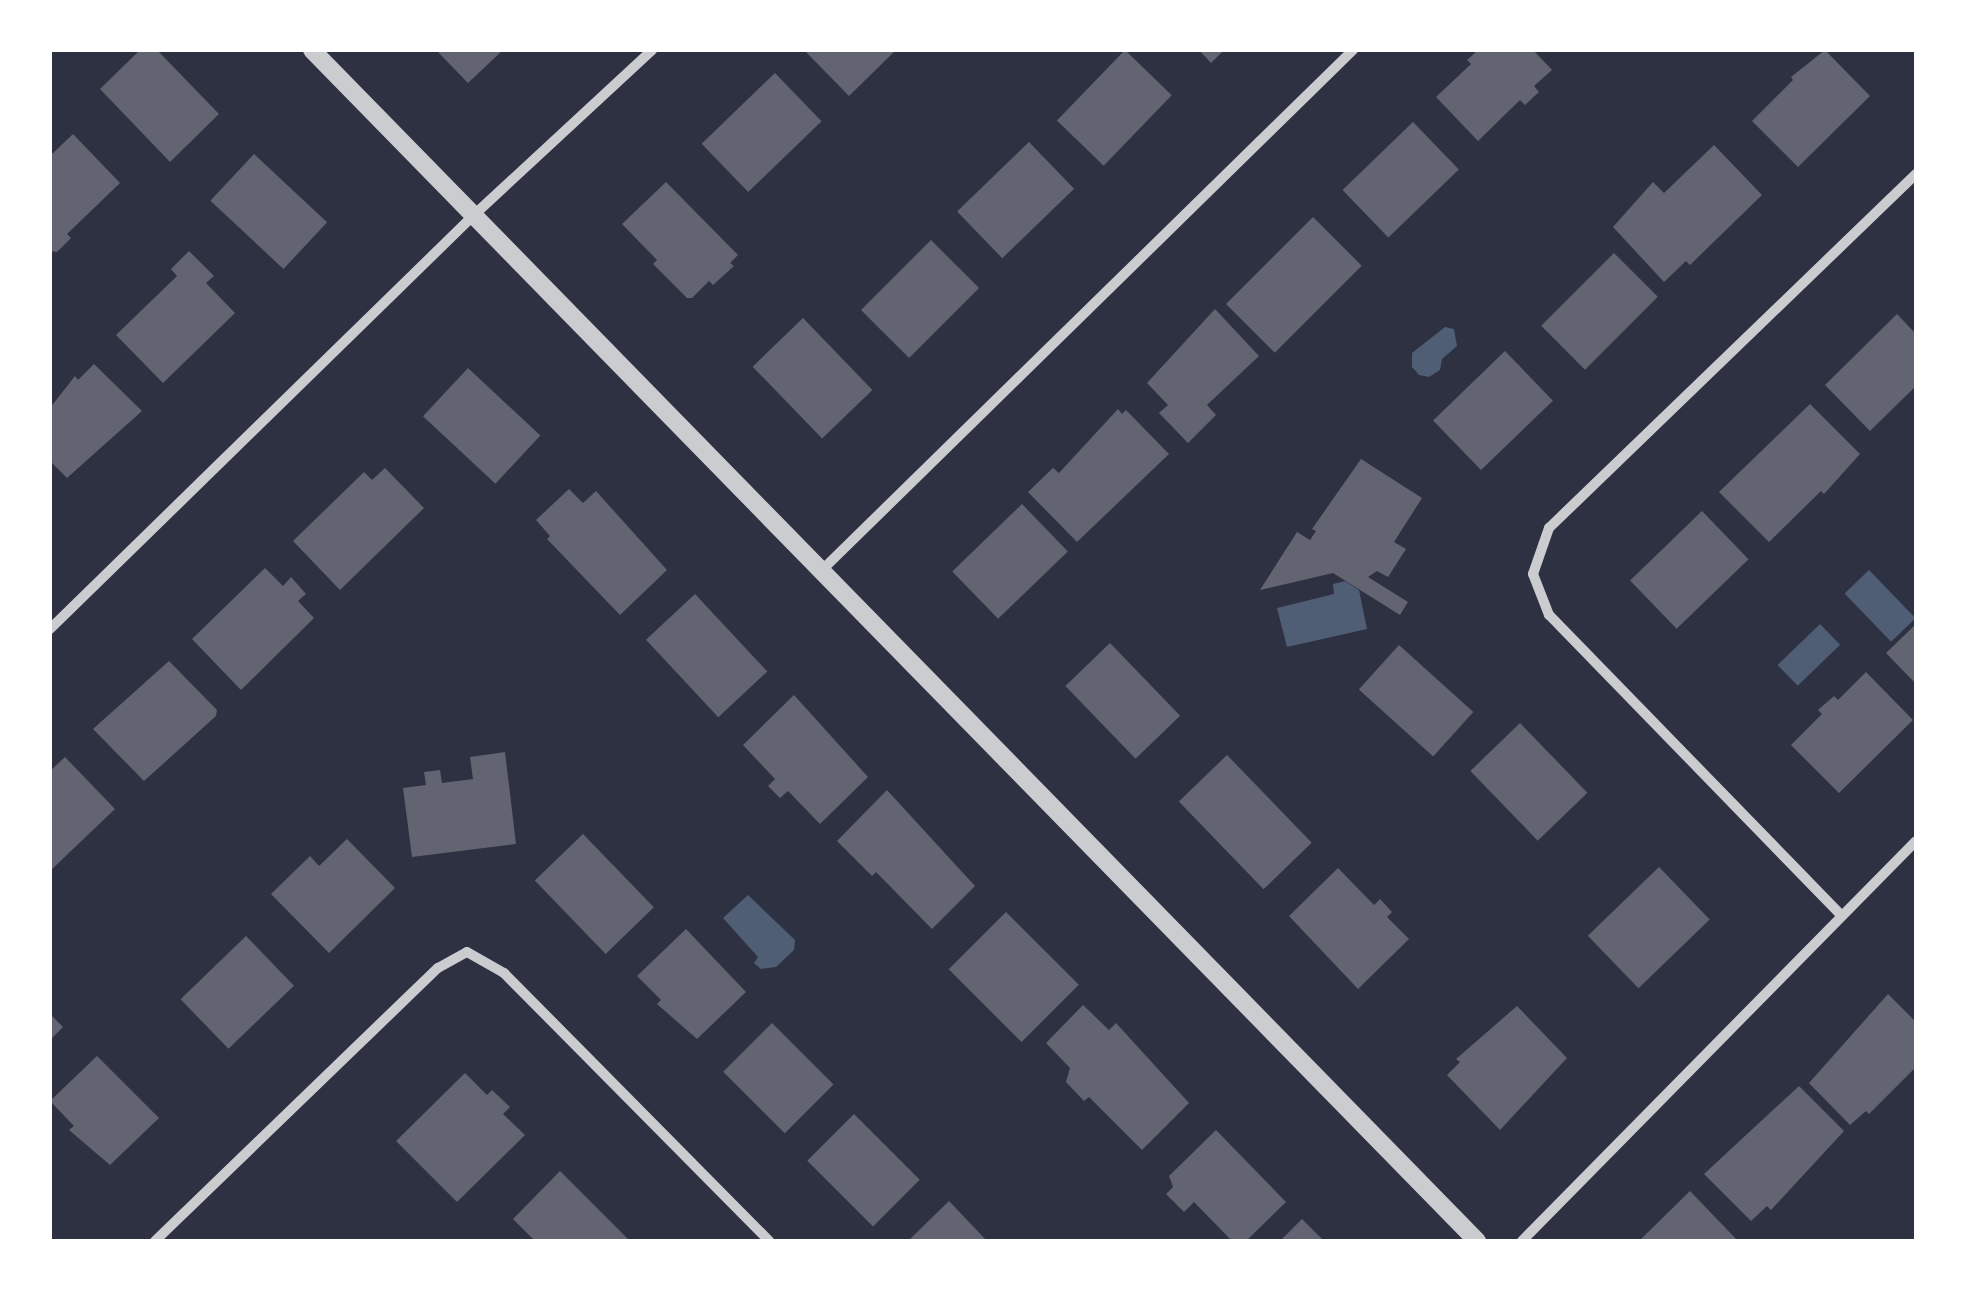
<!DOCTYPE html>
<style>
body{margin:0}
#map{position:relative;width:1966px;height:1291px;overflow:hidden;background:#2d3142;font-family:Spectral,serif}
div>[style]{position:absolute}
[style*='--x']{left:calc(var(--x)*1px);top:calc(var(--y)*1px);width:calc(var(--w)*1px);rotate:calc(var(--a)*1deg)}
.water>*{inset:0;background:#4f5d75;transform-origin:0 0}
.building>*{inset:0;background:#626471;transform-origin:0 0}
.minor>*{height:10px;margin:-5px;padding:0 5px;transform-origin:5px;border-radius:5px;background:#caccd0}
.tertiary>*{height:18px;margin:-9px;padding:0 9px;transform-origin:9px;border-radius:9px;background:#caccd0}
span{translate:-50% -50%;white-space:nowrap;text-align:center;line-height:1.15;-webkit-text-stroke:10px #fff;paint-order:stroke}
.frame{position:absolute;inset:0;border:52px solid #fff;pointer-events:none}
</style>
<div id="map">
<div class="water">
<i style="clip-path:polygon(1445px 327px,1454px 329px,1457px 346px,1442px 359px,1440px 370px,1429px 377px,1419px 375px,1412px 367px,1412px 353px)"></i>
<i style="left:1869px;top:570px;width:67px;height:34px;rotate:46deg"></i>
<i style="clip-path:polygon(1345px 581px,1359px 590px,1367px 629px,1287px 647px,1277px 608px,1334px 594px,1333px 584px)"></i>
<i style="left:1820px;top:624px;width:29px;height:59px;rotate:46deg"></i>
<i style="clip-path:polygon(748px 895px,795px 940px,794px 950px,776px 967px,761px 969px,754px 963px,758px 957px,723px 918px)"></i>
</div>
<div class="building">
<i style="clip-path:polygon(140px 50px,157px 50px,219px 114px,170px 162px,100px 89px)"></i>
<i style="clip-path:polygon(436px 50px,503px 50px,468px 83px)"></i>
<i style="clip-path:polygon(804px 50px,896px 50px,849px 96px)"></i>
<i style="left:1125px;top:50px;width:65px;height:98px;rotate:44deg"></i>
<i style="clip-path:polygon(1199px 50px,1224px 50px,1211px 63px)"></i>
<i style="clip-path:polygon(1478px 50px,1533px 50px,1552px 70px,1534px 86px,1539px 92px,1525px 105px,1520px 100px,1478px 141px,1436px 97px,1471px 64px,1467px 60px)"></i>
<i style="clip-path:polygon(1825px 50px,1870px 96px,1798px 167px,1752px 121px,1793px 80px,1791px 77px)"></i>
<i style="left:775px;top:73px;width:67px;height:102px;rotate:46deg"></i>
<i style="left:1413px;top:122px;width:66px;height:98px;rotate:46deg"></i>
<i style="clip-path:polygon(73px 134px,120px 183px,67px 234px,71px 238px,57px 252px,50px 251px,50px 156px)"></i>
<i style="left:1029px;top:142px;width:65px;height:100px;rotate:46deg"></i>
<i style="clip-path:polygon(1714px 145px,1762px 195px,1690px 265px,1686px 261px,1664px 282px,1613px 227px,1653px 182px,1664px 193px)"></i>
<i style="left:254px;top:154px;width:100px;height:64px;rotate:43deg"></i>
<i style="clip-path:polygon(666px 182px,738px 255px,730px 263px,734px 266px,713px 285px,709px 281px,692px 298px,687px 298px,653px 264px,657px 260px,622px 224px)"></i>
<i style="left:1313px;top:217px;width:69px;height:123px;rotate:45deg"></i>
<i style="left:931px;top:240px;width:68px;height:99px;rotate:45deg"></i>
<i style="clip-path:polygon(189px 251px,214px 276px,206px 283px,235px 313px,163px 383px,116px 335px,177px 276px,171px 269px)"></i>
<i style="left:1614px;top:253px;width:62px;height:103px;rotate:45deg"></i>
<i style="clip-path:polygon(1215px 309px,1259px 356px,1207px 405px,1216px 415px,1188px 443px,1159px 413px,1168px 405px,1147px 383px)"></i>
<i style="clip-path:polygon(1897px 314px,1916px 334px,1916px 386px,1870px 431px,1825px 385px)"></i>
<i style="left:803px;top:318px;width:100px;height:70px;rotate:46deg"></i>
<i style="left:1505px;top:351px;width:69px;height:100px;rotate:46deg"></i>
<i style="clip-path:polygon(94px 364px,142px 411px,67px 478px,50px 461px,50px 408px,75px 376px,78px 380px)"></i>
<i style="left:468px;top:368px;width:99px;height:66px;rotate:43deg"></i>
<i style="clip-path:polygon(1810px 404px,1860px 454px,1824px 494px,1821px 491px,1769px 542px,1719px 492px)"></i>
<i style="clip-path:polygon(1118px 409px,1122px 414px,1126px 410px,1169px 454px,1077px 542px,1028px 492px,1053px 468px,1059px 473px)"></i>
<i style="clip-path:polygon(1361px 459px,1422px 498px,1394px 542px,1406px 549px,1388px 577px,1377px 571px,1368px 577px,1408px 602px,1400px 615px,1333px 573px,1260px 590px,1297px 532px,1310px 540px,1316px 531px,1312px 529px)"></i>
<i style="clip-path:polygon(385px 468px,424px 508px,340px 590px,293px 541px,364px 472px,372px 480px)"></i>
<i style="clip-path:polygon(569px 489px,583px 503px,596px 491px,667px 570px,620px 615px,547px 539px,550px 536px,536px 520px)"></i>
<i style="left:1022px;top:504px;width:66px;height:97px;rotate:46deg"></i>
<i style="left:1702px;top:511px;width:67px;height:100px;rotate:46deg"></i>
<i style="clip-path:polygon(265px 568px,283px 586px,291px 577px,306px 594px,298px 601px,314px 618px,241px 690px,192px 639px)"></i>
<i style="left:695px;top:594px;width:106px;height:67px;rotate:47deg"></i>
<i style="clip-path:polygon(1916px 624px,1916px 684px,1886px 653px)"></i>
<i style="left:1110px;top:643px;width:101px;height:62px;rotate:46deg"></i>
<i style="left:1399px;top:645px;width:100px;height:60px;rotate:42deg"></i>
<i style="clip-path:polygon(169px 661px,217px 710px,216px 716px,144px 781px,93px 729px)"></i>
<i style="clip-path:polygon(1866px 672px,1913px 720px,1839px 793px,1791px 745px,1822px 714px,1818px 710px,1834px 696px,1838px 700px)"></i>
<i style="clip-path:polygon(794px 695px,868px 777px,820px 824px,788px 791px,780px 798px,768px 786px,775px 779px,743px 745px)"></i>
<i style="left:1520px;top:723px;width:97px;height:69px;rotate:46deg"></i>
<i style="clip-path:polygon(505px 752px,516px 844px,412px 857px,403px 788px,426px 785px,424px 772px,440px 770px,442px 783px,473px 779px,470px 757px)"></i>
<i style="left:1227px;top:755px;width:122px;height:67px;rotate:46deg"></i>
<i style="clip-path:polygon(65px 757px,115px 809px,50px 871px,50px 771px)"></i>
<i style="clip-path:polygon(887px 790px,975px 886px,932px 929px,876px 872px,872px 876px,837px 841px)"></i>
<i style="left:583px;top:834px;width:102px;height:67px;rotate:46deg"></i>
<i style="clip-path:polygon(347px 839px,395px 888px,329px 953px,271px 894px,310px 856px,319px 866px)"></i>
<i style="left:1659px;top:867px;width:73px;height:99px;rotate:46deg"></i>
<i style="clip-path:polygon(1338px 868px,1374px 905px,1380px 899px,1392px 912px,1387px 917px,1409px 939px,1358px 989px,1289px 916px)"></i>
<i style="left:1006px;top:912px;width:103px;height:81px;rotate:45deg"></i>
<i style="clip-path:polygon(686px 929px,746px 992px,697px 1039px,657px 1004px,661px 1000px,637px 976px)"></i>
<i style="left:246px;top:936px;width:69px;height:91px;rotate:46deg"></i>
<i style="clip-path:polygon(1888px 994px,1916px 1022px,1916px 1067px,1869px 1114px,1866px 1111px,1850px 1125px,1809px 1083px)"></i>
<i style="clip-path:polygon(1083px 1005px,1109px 1030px,1116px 1023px,1189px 1103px,1142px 1150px,1089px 1097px,1084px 1101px,1066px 1082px,1070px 1068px,1046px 1043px)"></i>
<i style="clip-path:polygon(1517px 1006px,1567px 1058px,1500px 1130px,1447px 1075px,1460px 1062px,1456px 1059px)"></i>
<i style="clip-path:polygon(50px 1014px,63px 1027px,50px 1040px)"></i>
<i style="left:772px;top:1023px;width:87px;height:69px;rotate:45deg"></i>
<i style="clip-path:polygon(97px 1056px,159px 1118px,110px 1165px,69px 1130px,74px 1126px,50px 1101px)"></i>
<i style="clip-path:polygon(465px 1073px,487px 1095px,492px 1090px,510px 1107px,503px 1114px,525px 1135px,457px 1202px,396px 1141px)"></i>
<i style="clip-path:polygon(1799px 1086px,1844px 1131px,1771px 1210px,1767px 1206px,1751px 1221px,1704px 1174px)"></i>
<i style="left:854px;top:1114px;width:93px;height:66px;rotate:45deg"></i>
<i style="clip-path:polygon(1216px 1130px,1286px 1202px,1246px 1241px,1232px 1241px,1194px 1202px,1184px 1212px,1166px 1194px,1173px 1187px,1169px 1176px)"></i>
<i style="clip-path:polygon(560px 1171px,630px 1241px,535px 1241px,513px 1219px)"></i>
<i style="clip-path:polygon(1690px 1191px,1738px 1241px,1639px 1241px)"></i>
<i style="clip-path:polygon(949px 1201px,987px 1241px,908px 1241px)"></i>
<i style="clip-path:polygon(1302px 1219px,1324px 1241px,1280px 1241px)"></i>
</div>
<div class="minor">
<i style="--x:821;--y:571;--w:745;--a:-44.4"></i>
<i style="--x:50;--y:629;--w:593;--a:-44.32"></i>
<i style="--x:474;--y:215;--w:243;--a:-42.8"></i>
<i style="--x:1841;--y:915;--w:419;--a:-134.2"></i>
<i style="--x:1549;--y:615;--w:44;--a:-111.3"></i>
<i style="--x:1533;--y:574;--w:49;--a:-70.8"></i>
<i style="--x:1549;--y:528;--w:510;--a:-43.97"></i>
<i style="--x:155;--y:1241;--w:393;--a:-44"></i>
<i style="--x:438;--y:968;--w:33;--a:-29"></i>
<i style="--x:467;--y:952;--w:43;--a:29.6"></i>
<i style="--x:504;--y:973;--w:377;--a:45.3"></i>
<i style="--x:1522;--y:1241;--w:561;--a:-45.43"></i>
</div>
<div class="tertiary">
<i style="--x:312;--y:50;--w:1666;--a:45.63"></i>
</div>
<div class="frame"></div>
</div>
